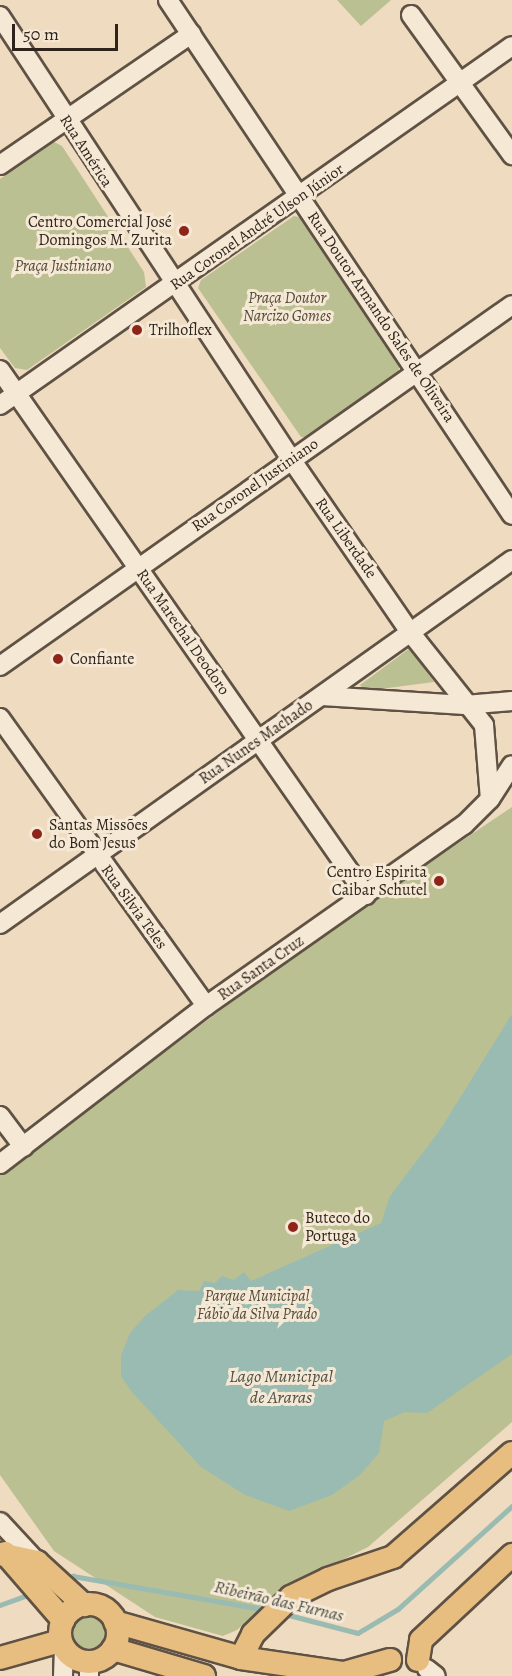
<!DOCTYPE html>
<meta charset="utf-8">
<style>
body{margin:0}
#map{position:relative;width:512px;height:1676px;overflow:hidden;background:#efdbbf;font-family:Alegreya,serif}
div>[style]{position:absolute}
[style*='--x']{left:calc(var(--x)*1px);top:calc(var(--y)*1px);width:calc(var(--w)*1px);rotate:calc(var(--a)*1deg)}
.green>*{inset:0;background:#bac091}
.round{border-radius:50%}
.water>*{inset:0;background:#9abbb2}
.stream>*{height:4.5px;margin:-2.25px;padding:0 2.25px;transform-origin:2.25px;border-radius:2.25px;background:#9abbb2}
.roads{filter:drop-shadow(2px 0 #5f5244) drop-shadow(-2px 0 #5f5244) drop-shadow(0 2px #5f5244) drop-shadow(0 -2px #5f5244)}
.minor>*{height:18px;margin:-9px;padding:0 9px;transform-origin:9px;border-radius:9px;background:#f5e8d5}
.major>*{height:22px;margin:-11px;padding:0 11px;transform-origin:11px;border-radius:11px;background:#e8be80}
.major>.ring{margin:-11px;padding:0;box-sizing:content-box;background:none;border:22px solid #e8be80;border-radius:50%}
.dots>*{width:16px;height:16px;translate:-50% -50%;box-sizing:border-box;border:3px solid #f5e8d5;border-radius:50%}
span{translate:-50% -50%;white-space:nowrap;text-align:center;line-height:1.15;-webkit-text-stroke:6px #f5e8d5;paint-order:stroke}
.street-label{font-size:16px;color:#2f241b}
.poi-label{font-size:16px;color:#2f241b}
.right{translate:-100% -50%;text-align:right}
.left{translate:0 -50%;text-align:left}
.park-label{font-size:16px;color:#524b38;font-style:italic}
.water-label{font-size:18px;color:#4f5148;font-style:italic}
.scale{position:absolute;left:12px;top:24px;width:106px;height:27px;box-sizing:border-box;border:3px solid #2f241b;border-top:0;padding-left:8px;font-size:18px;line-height:21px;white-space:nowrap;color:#2f241b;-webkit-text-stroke:4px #f5e8d5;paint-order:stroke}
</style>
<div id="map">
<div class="green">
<i style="clip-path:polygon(337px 0,391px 0,361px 26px)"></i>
<i style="clip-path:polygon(54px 142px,62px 146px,144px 272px,146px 287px,27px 370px,15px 368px,0 348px,0 179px)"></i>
<i style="clip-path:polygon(294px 216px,302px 218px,400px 363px,398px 372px,309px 437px,301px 437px,198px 288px,201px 280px)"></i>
<i style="clip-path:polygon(410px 648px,434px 682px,365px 691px,360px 685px)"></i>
<i style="clip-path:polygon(512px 807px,512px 1422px,368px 1547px,280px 1591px,237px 1630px,223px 1636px,155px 1617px,54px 1551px,0 1475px,0 1175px,304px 948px)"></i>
<i class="round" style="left:71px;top:1615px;width:36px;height:36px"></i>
</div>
<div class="water">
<i style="clip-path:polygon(512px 1014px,512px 1354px,427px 1413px,405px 1412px,384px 1421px,379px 1453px,360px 1475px,332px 1495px,289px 1511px,245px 1495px,201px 1467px,131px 1391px,121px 1376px,121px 1355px,130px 1333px,145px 1316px,178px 1290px,199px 1291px,204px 1281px,215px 1283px,222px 1276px,234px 1280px,244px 1272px,251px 1281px,381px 1223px,390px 1196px,440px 1130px)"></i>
</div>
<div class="stream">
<i style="--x:67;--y:1579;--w:7;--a:-27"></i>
<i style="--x:73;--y:1576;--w:198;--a:9.9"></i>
<i style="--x:0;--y:1605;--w:33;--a:-20"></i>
<i style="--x:285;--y:1614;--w:75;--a:14.6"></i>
<i style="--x:358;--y:1633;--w:47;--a:-31"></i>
<i style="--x:398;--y:1609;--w:154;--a:-42.1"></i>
</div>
<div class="roads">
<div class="minor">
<i style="--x:168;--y:0;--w:619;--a:56.26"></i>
<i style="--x:411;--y:15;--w:173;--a:54.2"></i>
<i style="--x:0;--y:16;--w:530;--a:56.7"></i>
<i style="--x:291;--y:459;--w:210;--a:55.5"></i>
<i style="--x:410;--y:632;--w:119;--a:51.5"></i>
<i style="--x:484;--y:725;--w:74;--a:85.4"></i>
<i style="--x:0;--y:165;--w:232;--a:-34.4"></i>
<i style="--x:0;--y:370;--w:640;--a:55.12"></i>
<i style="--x:0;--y:405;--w:625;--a:-35.04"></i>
<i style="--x:0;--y:666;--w:626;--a:-35.19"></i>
<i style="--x:322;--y:696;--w:143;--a:3.6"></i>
<i style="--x:465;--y:705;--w:47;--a:-4.9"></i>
<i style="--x:0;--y:718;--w:354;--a:54.4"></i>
<i style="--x:0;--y:924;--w:628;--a:-35.41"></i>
<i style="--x:0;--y:1116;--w:39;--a:53"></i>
<i style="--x:0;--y:1164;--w:260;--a:-37.5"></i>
<i style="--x:206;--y:1006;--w:315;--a:-35.1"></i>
<i style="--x:464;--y:825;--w:37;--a:-45"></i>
<i style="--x:490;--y:799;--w:40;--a:-57.1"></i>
<i style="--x:0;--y:1522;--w:54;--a:47.2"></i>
<i style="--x:89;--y:1662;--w:14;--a:90"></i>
<i style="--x:427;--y:1669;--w:11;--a:38"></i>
<i style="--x:63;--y:1676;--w:27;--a:-88"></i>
</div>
<div class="major">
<i style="--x:5;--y:1553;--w:89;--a:49.1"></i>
<i style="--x:0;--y:1554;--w:38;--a:12"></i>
<i style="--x:37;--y:1562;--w:64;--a:42.5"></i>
<i class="ring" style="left:60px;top:1604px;width:36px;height:36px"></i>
<i style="--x:115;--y:1622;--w:131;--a:15.9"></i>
<i style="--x:241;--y:1658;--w:104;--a:8.3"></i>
<i style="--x:344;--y:1673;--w:48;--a:-15.8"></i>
<i style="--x:113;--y:1649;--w:95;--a:16.5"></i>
<i style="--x:0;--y:1658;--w:62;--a:-15.8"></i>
<i style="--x:241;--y:1658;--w:27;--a:-63"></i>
<i style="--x:253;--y:1634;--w:53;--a:-44.2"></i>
<i style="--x:291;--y:1597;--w:41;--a:-25.9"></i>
<i style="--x:328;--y:1579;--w:69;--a:-18.7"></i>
<i style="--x:393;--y:1557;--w:158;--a:-41.2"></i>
<i style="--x:418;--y:1660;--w:20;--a:-81"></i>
<i style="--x:421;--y:1640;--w:125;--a:-43"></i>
</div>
</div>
<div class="dots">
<i style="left:184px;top:231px;background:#8f2418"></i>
<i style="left:137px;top:330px;background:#8f2418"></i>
<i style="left:58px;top:659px;background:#8f2418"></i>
<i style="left:37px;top:834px;background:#8f2418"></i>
<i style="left:439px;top:881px;background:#8f2418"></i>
<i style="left:293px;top:1227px;background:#8f2418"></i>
</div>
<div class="street-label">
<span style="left:86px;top:151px;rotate:57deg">Rua América</span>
<span style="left:257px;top:227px;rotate:-35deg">Rua Coronel André Ulson Júnior</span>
<span style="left:381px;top:317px;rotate:56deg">Rua Doutor Armando Sales de Oliveira</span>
<span style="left:255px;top:485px;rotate:-35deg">Rua Coronel Justiniano</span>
<span style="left:346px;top:538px;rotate:55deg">Rua Liberdade</span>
<span style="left:183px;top:632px;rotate:55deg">Rua Marechal Deodoro</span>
<span style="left:256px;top:742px;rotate:-35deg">Rua Nunes Machado</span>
<span style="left:134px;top:907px;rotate:54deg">Rua Silvia Teles</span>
<span style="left:261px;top:968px;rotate:-35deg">Rua Santa Cruz</span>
</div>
<div class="poi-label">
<span class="right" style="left:172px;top:231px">Centro Comercial José<br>Domingos M. Zurita</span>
<span class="left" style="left:149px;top:330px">Trilhoflex</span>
<span class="left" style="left:70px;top:659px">Confiante</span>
<span class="left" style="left:49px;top:834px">Santas Missões<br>do Bom Jesus</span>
<span class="right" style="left:427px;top:881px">Centro Espirita<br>Caibar Schutel</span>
<span class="left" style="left:305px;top:1227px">Buteco do<br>Portuga</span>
</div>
<div class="park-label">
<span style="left:63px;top:266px">Praça Justiniano</span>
<span style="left:287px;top:307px">Praça Doutor<br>Narcizo Gomes</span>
<span style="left:257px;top:1305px">Parque Municipal<br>Fábio da Silva Prado</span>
</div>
<div class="water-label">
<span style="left:281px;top:1387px">Lago Municipal<br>de Araras</span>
<span style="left:279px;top:1601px;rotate:13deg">Ribeirão das Furnas</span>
</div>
<div class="scale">50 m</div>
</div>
